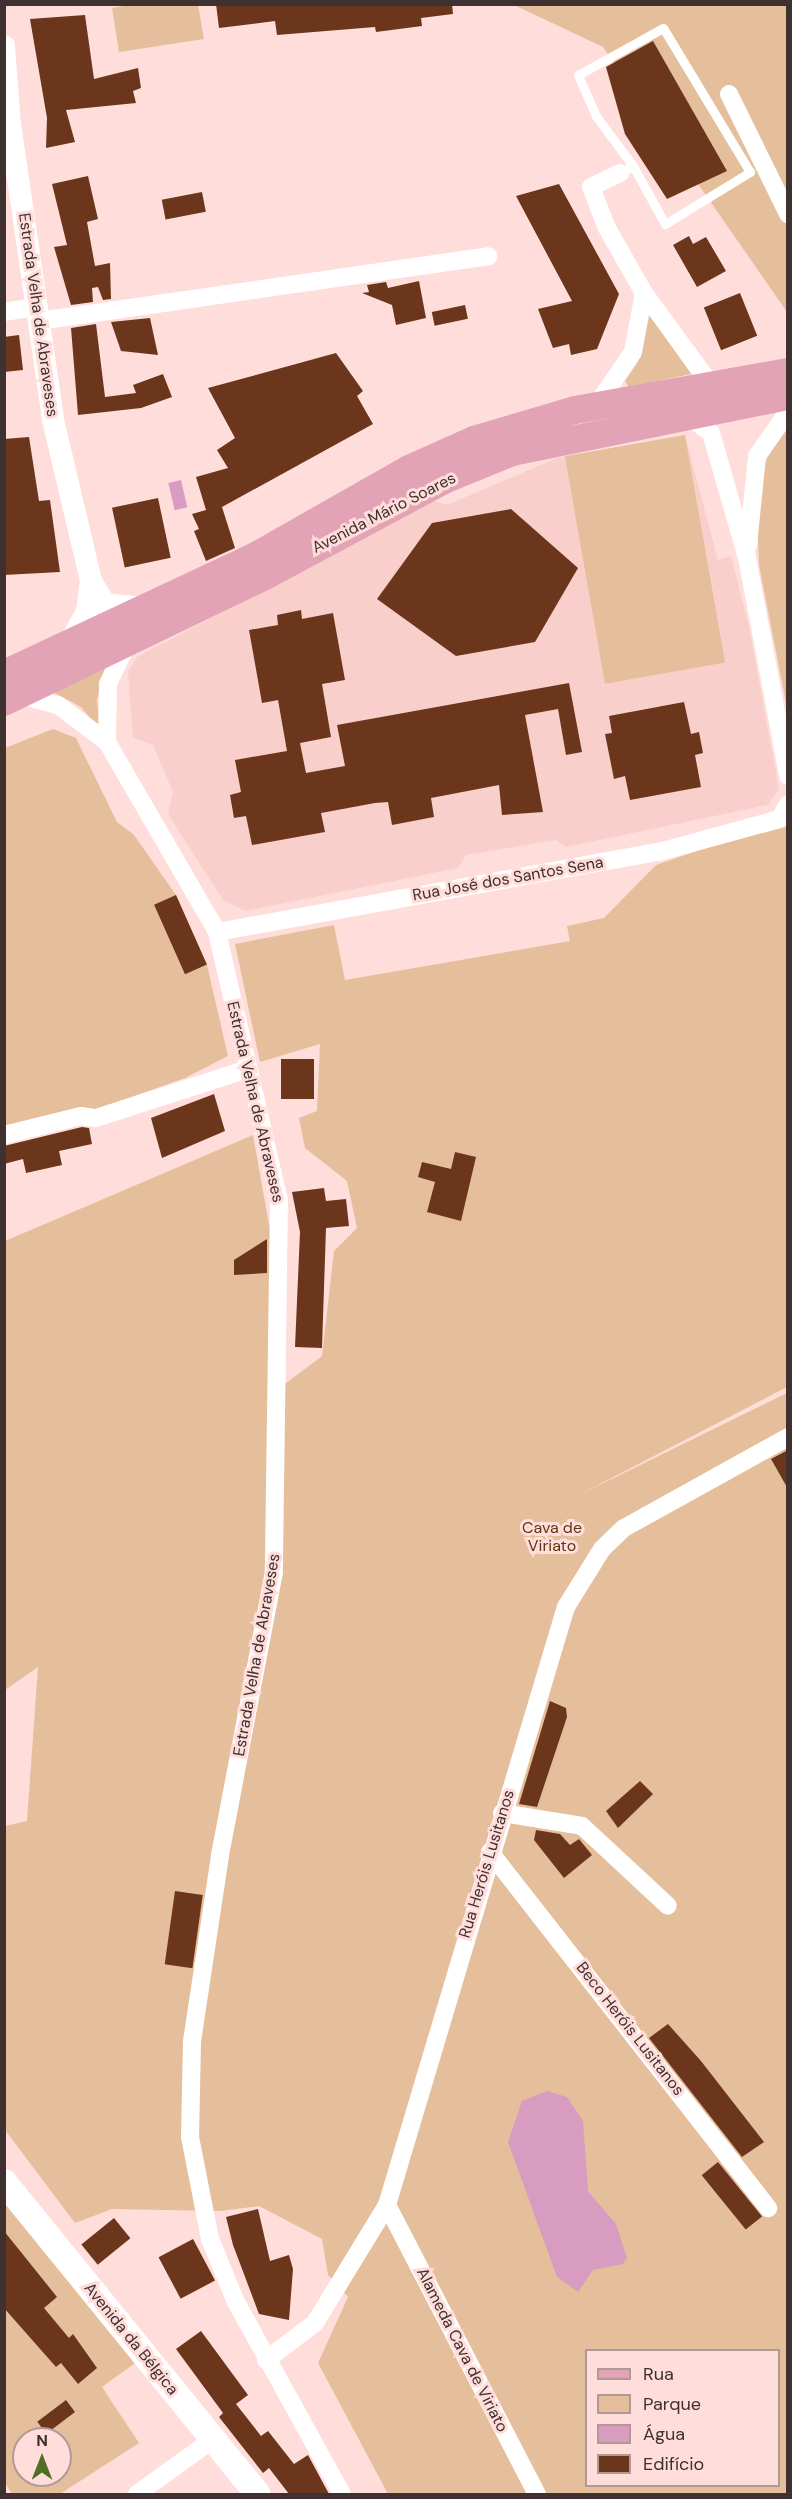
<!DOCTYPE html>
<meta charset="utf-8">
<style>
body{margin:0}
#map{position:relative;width:792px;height:2499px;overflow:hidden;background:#ffddda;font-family:"DM Sans",sans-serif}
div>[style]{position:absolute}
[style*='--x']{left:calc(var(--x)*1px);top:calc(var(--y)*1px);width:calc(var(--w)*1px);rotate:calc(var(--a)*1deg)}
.built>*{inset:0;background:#f9cfcb}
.green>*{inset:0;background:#e5bf9b;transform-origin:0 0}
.water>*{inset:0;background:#d79cc0;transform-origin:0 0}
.building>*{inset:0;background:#6b361c;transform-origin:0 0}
.service>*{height:9px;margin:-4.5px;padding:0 4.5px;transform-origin:4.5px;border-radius:4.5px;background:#fff}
.minor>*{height:18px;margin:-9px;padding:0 9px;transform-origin:9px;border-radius:9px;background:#fff}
.tertiary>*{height:22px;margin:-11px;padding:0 11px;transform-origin:11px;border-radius:11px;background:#fff}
.secondary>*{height:26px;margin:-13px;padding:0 13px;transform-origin:13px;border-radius:13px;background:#fff}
.primary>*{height:28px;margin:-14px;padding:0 14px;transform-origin:14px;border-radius:14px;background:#e3a3b6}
span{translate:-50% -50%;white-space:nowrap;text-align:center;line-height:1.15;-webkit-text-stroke:6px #ffddda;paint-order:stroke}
.street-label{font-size:16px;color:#3e3130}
.park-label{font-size:16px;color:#593813}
.frame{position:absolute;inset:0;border:6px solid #3e3130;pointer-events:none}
.legend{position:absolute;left:585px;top:2349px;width:195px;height:138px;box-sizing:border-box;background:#ffddda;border:2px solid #b29896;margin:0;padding:8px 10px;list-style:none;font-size:18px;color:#3e3130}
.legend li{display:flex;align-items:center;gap:12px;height:30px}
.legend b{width:30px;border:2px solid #b29896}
.north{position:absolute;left:12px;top:2427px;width:60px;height:60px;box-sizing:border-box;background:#ffddda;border:2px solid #b29896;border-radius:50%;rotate:0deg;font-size:16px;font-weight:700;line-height:24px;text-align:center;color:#3e3130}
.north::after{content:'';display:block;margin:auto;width:21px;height:27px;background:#4f6f24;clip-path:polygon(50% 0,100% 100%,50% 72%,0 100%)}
</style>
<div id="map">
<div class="built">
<i style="clip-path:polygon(685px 435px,718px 560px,731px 556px,749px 627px,779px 789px,768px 805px,566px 847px,556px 840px,466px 855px,458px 868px,245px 911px,223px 900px,168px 814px,173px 792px,153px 745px,133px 738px,128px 671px,137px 657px,434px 501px,447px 505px,557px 458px)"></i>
</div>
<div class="green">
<i style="clip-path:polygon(136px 4px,198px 5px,204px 39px,119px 52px,112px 8px)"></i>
<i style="clip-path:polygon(514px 5px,787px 5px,787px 312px,603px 47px)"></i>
<i style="clip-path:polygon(649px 314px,691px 374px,629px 387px,625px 381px,638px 362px)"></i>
<i style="clip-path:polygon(787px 421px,787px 708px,759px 565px,757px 513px,763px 470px,774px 438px)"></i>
<i style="left:685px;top:435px;width:231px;height:122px;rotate:80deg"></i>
<i style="clip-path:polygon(106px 665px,97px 700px,100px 730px,81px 707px,51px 691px)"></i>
<i style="clip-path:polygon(53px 729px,76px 738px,117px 822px,134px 835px,176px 895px,207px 965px,228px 1056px,185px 1078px,103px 1107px,5px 1131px,5px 748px)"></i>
<i style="clip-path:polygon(evenodd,787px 820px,787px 1387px,575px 1497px,787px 1393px,787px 2494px,388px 2494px,318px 2363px,348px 2297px,328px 2275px,322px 2239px,259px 2206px,220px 2211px,112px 2209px,75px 2223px,5px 2130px,5px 1826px,27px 1821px,38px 1667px,5px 1690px,5px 1241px,253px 1135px,271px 1236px,269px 1396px,322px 1356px,334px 1251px,357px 1228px,347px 1181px,305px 1148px,299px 1118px,317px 1111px,320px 1044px,260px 1062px,235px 944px,334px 925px,345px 980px,570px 941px,567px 926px,604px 918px,656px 865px,787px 820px,586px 2350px,778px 2350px,778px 2486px,586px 2486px,586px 2350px)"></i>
<i style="clip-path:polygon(evenodd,4px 2200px,135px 2363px,102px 2387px,139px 2443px,60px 2494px,12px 2494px,5px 2483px,4px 2200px,24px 2439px,60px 2439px,60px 2475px,24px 2475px,24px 2439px)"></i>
</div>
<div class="water">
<i style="left:181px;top:480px;width:28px;height:13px;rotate:77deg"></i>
<i style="clip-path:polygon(547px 2091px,567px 2097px,583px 2121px,588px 2191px,616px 2224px,627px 2258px,623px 2264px,593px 2270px,578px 2292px,557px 2277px,508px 2142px,522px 2101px)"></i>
</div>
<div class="building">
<i style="clip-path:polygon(216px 4px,452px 4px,453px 14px,421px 18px,422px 26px,376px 32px,375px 27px,277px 35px,275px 21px,219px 28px)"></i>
<i style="clip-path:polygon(85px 15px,94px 79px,138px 68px,141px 88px,133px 91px,136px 103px,66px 110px,75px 142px,46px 148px,47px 118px,30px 19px)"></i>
<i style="clip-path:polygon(653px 41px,727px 171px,667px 199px,625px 134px,606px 67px)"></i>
<i style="clip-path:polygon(88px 176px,98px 219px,87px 222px,95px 266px,110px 263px,111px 299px,103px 300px,98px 287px,92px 288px,93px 302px,71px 305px,54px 247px,67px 245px,52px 184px)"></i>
<i style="clip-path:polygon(559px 184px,619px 294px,597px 349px,571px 355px,569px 344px,553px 348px,538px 309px,572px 301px,516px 196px)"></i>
<i style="left:202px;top:192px;width:20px;height:41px;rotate:79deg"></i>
<i style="clip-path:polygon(689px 236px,693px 244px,706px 237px,726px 271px,697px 287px,673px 245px)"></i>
<i style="clip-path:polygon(419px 281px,426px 318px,396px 325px,392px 305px,362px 293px,369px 292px,367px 285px,386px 282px,388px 288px)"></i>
<i style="left:740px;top:293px;width:46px;height:39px;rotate:68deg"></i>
<i style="left:465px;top:305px;width:14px;height:34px;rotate:78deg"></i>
<i style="clip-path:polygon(150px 318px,158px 355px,121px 351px,111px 322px)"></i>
<i style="clip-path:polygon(96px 324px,105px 397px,136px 393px,133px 385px,163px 374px,172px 397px,141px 408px,78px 415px,71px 328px)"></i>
<i style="clip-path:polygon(19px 335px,23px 370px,4px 372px,4px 337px)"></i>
<i style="clip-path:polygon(336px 353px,363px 391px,357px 396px,373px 424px,222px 507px,235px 548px,206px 561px,194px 531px,199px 529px,192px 514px,206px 510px,196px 477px,228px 468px,217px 450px,235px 438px,208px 388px)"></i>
<i style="clip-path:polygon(29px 437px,39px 501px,50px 500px,60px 572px,4px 575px,4px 439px)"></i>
<i style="left:158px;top:498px;width:61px;height:47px;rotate:78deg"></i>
<i style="clip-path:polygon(511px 509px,578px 568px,535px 642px,456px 656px,377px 599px,432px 523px)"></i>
<i style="clip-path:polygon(301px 610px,302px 619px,333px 613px,345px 680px,322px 684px,331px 737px,300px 743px,306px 773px,345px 766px,337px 725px,569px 683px,582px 752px,566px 755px,558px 709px,525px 715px,543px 812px,502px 815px,499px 785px,431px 798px,434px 817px,392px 825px,388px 802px,375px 803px,321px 813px,325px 832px,252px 845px,246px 816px,234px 818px,230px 795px,241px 792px,235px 760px,287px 751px,278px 700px,262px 703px,249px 630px,278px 625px,277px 615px)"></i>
<i style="clip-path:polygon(684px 702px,691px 734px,699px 732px,703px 753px,695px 755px,701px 787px,630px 800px,625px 776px,614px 779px,605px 734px,612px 733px,609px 716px)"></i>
<i style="left:176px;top:895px;width:76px;height:24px;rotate:66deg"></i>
<i style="left:281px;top:1059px;width:33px;height:40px"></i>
<i style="clip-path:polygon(214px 1094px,225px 1131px,162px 1158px,151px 1118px)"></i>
<i style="clip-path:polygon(82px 1127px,89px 1128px,92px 1144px,59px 1151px,62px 1165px,26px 1173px,23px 1159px,4px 1164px,4px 1146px)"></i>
<i style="clip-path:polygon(455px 1152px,476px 1157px,461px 1221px,427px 1212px,435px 1182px,418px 1177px,422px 1162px,451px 1169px)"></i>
<i style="clip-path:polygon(324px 1188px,326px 1201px,346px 1199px,349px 1226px,326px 1228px,322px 1348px,295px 1347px,300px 1232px,292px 1192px)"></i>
<i style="clip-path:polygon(267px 1239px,267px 1273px,234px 1275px,234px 1260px)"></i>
<i style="clip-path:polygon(788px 1450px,788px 1489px,771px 1459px)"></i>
<i style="clip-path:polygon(550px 1701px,566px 1708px,567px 1717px,537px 1807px,519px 1804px)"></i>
<i style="clip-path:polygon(640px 1781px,653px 1794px,618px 1828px,606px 1811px)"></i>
<i style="clip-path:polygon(536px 1830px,560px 1834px,570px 1845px,579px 1839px,592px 1855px,564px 1878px,534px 1840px)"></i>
<i style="left:175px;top:1891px;width:28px;height:74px;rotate:8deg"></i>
<i style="clip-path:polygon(668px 2024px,701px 2061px,764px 2142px,742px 2157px,649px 2038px)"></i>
<i style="left:718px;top:2162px;width:70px;height:21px;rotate:51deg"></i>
<i style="clip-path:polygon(258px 2209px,270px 2261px,289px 2255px,293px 2269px,289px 2320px,259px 2314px,233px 2245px,226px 2217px)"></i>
<i style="left:114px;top:2218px;width:26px;height:42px;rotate:51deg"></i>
<i style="clip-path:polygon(4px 2231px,57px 2297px,44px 2308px,69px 2338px,73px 2334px,97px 2368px,78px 2384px,61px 2363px,56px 2367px,4px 2308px)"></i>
<i style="left:193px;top:2239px;width:47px;height:39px;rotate:62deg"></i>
<i style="clip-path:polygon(201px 2331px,248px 2395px,236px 2404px,261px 2436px,268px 2431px,294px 2464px,308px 2455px,329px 2494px,289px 2494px,269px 2468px,263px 2473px,219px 2417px,223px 2413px,176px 2349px)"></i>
<i style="left:66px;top:2400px;width:15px;height:36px;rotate:53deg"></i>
</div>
<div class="service">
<i style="--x:620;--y:173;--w:15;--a:-28"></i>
<i style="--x:633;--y:166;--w:66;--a:61.1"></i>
<i style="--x:665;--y:224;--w:100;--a:-31.5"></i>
<i style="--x:750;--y:172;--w:168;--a:-121.1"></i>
<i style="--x:663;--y:28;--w:97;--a:151.1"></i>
<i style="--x:578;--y:75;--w:45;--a:66.3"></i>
<i style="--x:596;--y:116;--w:62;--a:53.5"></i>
</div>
<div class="minor">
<i style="--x:729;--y:94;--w:134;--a:63.8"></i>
<i style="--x:620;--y:173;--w:32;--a:154"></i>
<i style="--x:591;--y:187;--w:44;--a:68.7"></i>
<i style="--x:607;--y:228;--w:75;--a:60.4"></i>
<i style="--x:644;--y:293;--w:114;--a:53.9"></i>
<i style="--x:4;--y:312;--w:32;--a:-9"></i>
<i style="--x:39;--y:321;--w:454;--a:-8.2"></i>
<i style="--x:596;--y:406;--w:65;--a:-55.6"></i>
<i style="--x:633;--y:352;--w:60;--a:-79.4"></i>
<i style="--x:687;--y:415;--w:30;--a:37"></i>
<i style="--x:711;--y:433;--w:130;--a:73.9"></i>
<i style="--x:747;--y:558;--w:222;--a:79.3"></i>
<i style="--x:748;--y:545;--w:89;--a:-84.2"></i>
<i style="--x:757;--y:456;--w:54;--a:-54.8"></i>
<i style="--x:128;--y:642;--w:47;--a:115.5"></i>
<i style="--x:108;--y:684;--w:58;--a:91"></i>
<i style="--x:107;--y:742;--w:220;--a:59.9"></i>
<i style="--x:217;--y:932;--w:275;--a:77"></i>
<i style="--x:279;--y:1200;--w:372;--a:90.8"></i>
<i style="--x:274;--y:1572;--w:289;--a:100.8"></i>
<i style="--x:220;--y:1856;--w:188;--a:98.6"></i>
<i style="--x:192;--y:2042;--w:95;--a:91.2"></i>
<i style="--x:190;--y:2137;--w:104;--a:78.9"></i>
<i style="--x:210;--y:2239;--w:68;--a:67.6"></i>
<i style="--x:236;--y:2302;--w:219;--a:61.1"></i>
<i style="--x:20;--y:695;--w:39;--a:15"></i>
<i style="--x:58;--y:705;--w:61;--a:37.1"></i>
<i style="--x:217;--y:932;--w:449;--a:-10.3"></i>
<i style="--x:659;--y:852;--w:125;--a:-15.3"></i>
<i style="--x:780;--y:819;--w:17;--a:-62"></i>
<i style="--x:4;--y:1135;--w:79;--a:-13.9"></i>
<i style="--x:81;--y:1116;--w:15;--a:8"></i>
<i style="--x:96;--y:1118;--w:160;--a:-17.9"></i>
<i style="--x:502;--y:1813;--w:81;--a:9.2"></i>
<i style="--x:582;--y:1826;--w:117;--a:42.9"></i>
<i style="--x:490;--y:1852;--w:452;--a:52"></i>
<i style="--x:387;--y:2205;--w:326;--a:62.6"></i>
<i style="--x:266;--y:2360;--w:61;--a:-37.1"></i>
<i style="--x:315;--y:2323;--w:138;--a:-58.6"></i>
<i style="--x:387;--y:2205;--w:624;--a:-73.34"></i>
<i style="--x:566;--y:1607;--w:68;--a:-58.2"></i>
<i style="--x:602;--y:1549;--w:30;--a:-44"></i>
<i style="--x:624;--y:1528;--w:188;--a:-29"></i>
<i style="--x:137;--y:2494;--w:92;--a:-35.8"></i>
</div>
<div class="tertiary">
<i style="--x:4;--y:46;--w:78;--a:85.6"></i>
<i style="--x:10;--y:124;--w:299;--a:81.7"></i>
<i style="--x:53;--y:420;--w:165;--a:76.7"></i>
<i style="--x:91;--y:581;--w:27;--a:59"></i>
<i style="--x:105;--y:604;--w:36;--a:6"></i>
<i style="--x:69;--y:644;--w:37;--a:-61"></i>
<i style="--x:87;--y:612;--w:31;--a:-83"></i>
</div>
<div class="secondary">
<i style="--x:4;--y:2182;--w:402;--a:50.9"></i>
</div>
<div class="primary">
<i style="--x:4;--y:674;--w:276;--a:-25.1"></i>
<i style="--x:254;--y:557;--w:178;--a:-29.6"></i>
<i style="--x:409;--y:469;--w:71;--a:-24"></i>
<i style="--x:474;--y:440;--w:105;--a:-16.5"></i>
<i style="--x:575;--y:410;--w:216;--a:-10.1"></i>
<i style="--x:4;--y:702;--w:290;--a:-25.8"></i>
<i style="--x:265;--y:576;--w:205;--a:-28.2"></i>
<i style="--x:446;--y:479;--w:71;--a:-22.2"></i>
<i style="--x:512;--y:452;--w:282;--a:-11.5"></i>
</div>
<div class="street-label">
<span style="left:38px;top:315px;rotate:82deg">Estrada Velha de Abraveses</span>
<span style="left:384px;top:513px;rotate:-27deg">Avenida Mário Soares</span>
<span style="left:508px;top:879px;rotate:-10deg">Rua José dos Santos Sena</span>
<span style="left:255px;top:1102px;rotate:77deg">Estrada Velha de Abraveses</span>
<span style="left:257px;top:1655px;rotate:-80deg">Estrada Velha de Abraveses</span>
<span style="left:487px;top:1864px;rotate:-73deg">Rua Heróis Lusitanos</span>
<span style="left:630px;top:2029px;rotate:52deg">Beco Heróis Lusitanos</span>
<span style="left:131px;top:2339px;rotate:51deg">Avenida da Bélgica</span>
<span style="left:462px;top:2350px;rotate:63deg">Alameda Cava de Viriato</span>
</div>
<div class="park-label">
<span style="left:552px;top:1537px">Cava de<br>Viriato</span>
</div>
<div class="frame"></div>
<ul class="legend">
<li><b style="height:8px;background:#e3a3b6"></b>Rua</li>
<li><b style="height:16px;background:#e5bf9b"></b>Parque</li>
<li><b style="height:16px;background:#d79cc0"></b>Água</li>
<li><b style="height:16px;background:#6b361c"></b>Edifício</li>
</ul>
<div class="north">N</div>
</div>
